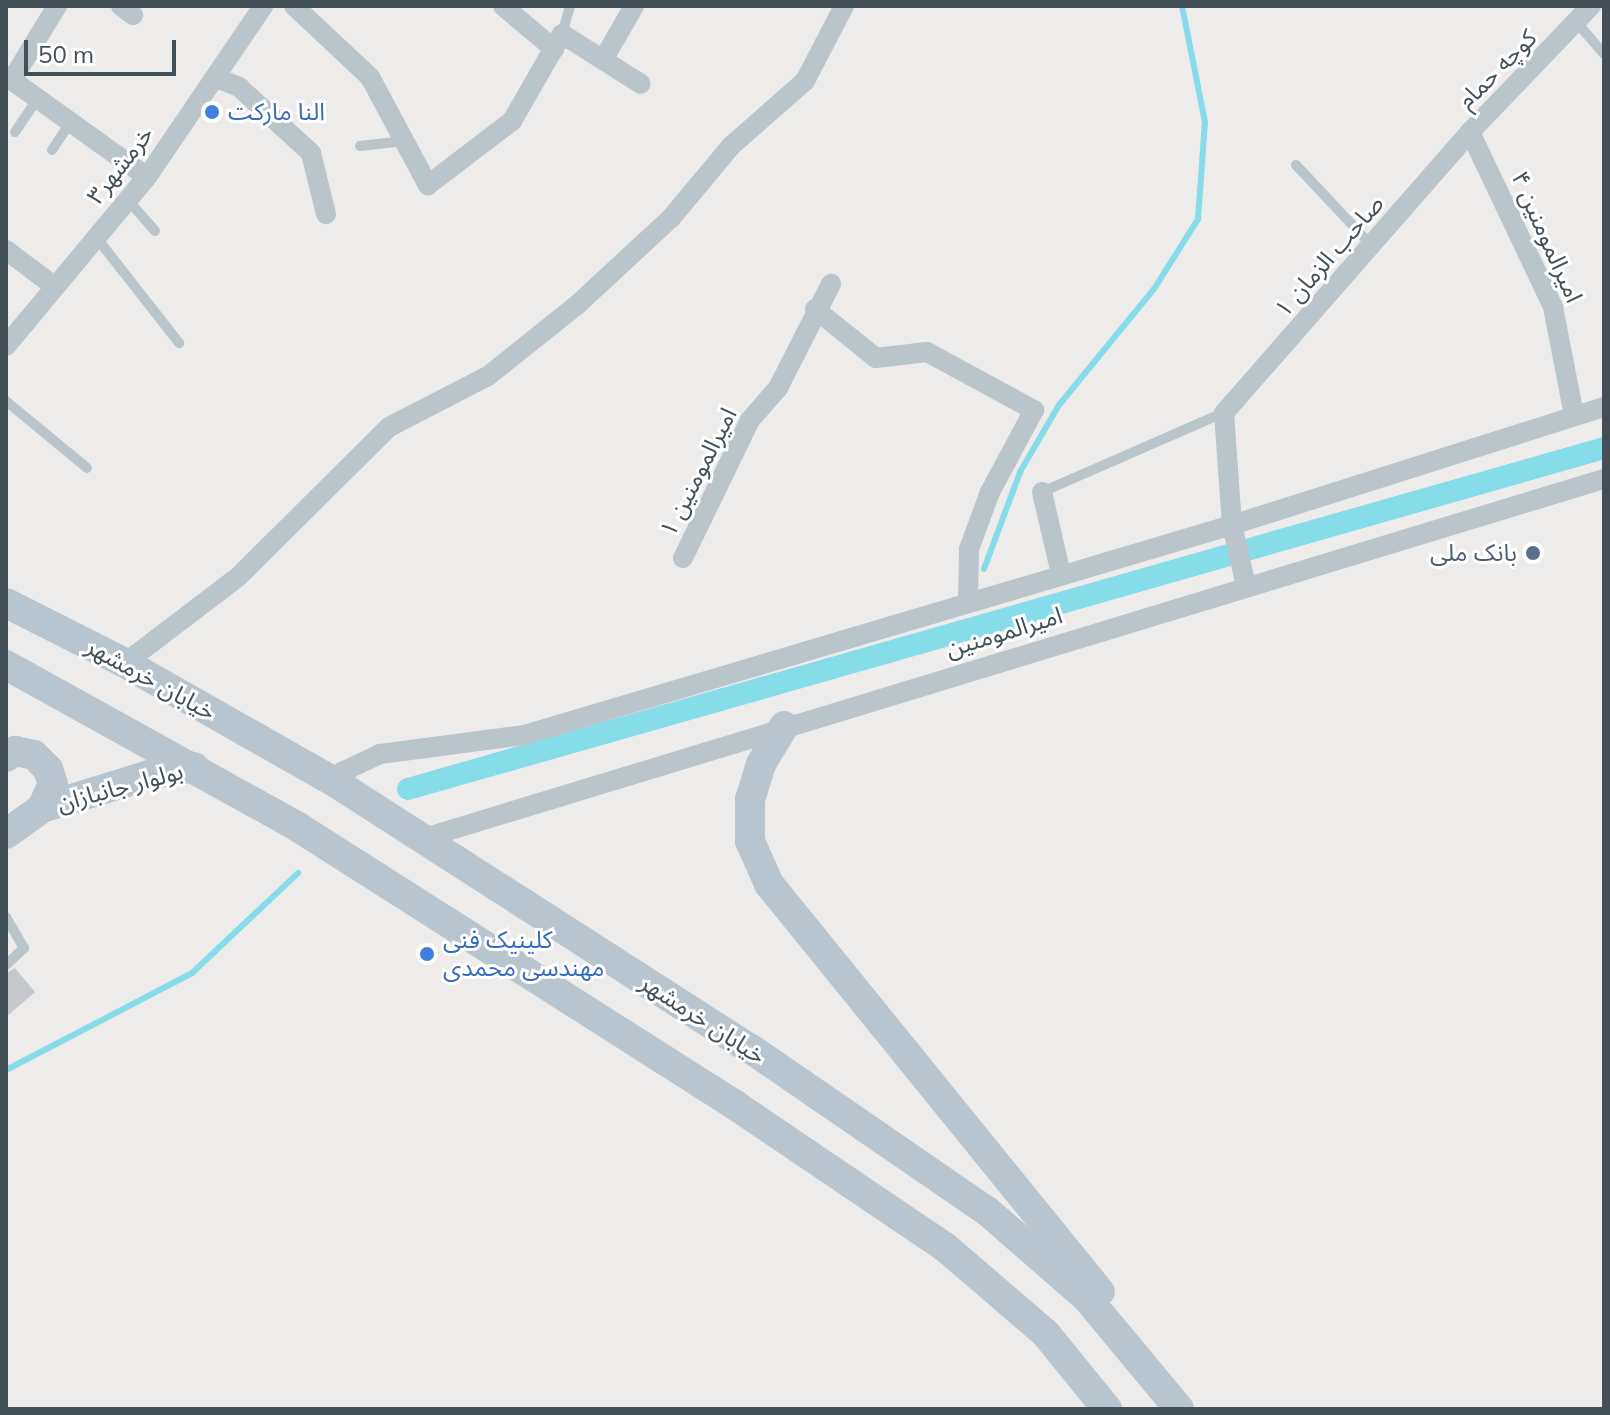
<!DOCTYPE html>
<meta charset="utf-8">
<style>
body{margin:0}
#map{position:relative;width:1610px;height:1415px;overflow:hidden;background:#eeebeb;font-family:Mulish,"Noto Sans Arabic",sans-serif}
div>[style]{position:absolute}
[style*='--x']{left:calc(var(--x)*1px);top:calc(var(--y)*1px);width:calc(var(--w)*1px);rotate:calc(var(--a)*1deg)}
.stream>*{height:6px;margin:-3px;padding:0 3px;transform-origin:3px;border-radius:3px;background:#86dce9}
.canal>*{height:22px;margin:-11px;padding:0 11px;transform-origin:11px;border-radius:11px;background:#86dce9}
.building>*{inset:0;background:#c5c9ce}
.service>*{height:10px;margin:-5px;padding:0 5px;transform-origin:5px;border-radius:5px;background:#b9c4cb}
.minor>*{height:20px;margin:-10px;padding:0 10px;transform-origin:10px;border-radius:10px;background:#b9c4cb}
.secondary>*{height:30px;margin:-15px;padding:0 15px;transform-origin:15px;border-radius:15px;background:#b8c5cf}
.dots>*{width:22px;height:22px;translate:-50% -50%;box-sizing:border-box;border:4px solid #fff;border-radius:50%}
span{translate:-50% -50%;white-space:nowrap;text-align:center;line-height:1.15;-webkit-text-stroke:6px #fff;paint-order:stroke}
.street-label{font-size:24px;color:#445058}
.shop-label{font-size:24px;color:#366cbe}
.left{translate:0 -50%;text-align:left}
.service-label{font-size:24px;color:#4e5e75}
.right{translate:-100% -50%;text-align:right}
.frame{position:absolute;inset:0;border:8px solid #445058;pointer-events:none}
.scale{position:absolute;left:24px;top:40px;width:152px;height:36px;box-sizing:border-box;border:4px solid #445058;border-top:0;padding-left:10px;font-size:24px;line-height:28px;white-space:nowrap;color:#445058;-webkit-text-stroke:6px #fff;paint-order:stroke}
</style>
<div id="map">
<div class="stream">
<i style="--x:984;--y:569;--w:103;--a:-69.6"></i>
<i style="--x:1020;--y:472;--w:78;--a:-59.8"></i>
<i style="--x:1059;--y:405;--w:150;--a:-50.7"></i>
<i style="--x:1154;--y:289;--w:83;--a:-57.8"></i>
<i style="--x:1198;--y:219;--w:97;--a:-85.9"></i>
<i style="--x:1205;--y:122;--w:118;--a:-101.2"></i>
<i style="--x:6;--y:1070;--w:210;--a:-27.5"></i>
<i style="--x:192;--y:973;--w:146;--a:-43.3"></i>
</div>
<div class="canal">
<i style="--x:408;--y:789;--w:1244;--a:-15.91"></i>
</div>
<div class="building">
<i style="clip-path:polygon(15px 968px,35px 992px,6px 1017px,6px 973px)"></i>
</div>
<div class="service">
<i style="--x:1578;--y:24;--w:40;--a:49"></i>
<i style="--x:562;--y:34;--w:29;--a:-74"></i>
<i style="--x:15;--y:132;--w:41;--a:-55.9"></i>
<i style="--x:360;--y:146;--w:44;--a:-6.5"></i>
<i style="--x:52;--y:150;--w:34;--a:-56"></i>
<i style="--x:1296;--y:165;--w:111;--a:46.8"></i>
<i style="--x:128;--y:200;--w:41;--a:48.9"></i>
<i style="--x:96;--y:237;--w:135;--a:51.9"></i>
<i style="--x:6;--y:401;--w:105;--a:39.6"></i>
<i style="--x:1042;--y:492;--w:197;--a:-23.6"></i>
<i style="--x:6;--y:917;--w:36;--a:60"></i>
<i style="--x:24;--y:948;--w:25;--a:137"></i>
</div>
<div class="minor">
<i style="--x:121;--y:6;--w:15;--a:37"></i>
<i style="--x:294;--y:6;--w:104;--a:43.1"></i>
<i style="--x:370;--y:77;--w:123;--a:61.8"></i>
<i style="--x:428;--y:185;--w:106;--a:-37.3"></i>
<i style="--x:512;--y:121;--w:100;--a:-60.1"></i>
<i style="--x:562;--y:34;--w:93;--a:32.3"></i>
<i style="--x:503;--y:6;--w:67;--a:40.1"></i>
<i style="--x:603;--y:60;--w:62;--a:-60.1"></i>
<i style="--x:6;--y:76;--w:173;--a:35.6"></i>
<i style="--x:216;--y:78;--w:25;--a:21"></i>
<i style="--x:239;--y:87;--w:98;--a:42.5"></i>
<i style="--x:311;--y:153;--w:63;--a:76.2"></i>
<i style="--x:12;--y:80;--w:87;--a:-58.7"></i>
<i style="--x:1470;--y:132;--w:194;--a:64.6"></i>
<i style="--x:1553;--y:307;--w:110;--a:79"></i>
<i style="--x:6;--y:250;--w:60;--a:36.9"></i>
<i style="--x:815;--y:309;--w:78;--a:38.8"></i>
<i style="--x:876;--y:358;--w:51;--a:-6.7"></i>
<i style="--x:927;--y:352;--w:122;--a:28.5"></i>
<i style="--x:1034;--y:410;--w:93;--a:118.2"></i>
<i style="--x:990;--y:492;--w:61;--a:110.2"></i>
<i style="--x:969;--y:549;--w:54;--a:91.1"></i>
<i style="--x:6;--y:346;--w:220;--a:-50.2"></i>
<i style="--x:147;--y:177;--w:207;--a:-55.8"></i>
<i style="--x:1042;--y:492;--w:84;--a:77"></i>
<i style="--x:683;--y:558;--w:153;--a:-64.1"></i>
<i style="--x:750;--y:420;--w:43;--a:-48.8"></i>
<i style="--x:778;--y:388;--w:117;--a:-63"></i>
<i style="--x:1246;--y:586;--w:63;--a:-102.9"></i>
<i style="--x:1232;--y:525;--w:112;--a:-94.1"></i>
<i style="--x:1224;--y:413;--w:373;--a:-48.8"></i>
<i style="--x:1470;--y:132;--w:175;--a:-46.2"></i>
<i style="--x:125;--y:663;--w:142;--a:-37.3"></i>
<i style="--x:238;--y:577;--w:213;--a:-44.8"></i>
<i style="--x:389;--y:427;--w:111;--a:-27.3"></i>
<i style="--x:488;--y:376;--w:114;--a:-38.6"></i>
<i style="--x:577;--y:305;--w:128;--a:-42.8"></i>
<i style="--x:671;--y:218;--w:94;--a:-50.2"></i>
<i style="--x:731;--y:146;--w:98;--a:-41.3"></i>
<i style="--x:805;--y:81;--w:85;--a:-62.5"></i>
<i style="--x:336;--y:783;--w:13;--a:-61"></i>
<i style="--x:342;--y:772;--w:42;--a:-25.3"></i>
<i style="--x:380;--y:754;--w:145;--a:-7.5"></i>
<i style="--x:524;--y:735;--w:738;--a:-16.52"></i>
<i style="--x:1232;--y:525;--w:390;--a:-17.6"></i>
<i style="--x:421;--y:839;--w:1237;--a:-16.93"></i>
</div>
<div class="secondary">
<i style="--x:6;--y:603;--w:133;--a:26.8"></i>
<i style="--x:125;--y:663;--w:243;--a:29.6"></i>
<i style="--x:336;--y:783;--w:493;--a:32.7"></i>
<i style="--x:751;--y:1049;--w:286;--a:34.5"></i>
<i style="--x:987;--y:1211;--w:133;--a:41"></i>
<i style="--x:1087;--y:1298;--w:144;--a:50.3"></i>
<i style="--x:6;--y:665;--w:334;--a:29"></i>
<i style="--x:298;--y:827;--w:518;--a:32.46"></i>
<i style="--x:735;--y:1105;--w:254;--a:34.1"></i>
<i style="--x:945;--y:1247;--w:133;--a:40.7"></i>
<i style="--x:1046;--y:1334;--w:97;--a:50.9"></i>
<i style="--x:784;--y:726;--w:44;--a:121.2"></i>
<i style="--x:761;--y:764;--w:37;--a:107"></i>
<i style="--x:750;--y:799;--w:42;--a:90"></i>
<i style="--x:750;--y:841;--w:47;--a:66.2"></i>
<i style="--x:769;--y:884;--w:525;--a:50.95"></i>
<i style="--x:6;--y:757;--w:11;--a:-34"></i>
<i style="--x:15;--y:751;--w:19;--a:12"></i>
<i style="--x:34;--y:755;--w:20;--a:45"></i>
<i style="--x:48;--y:769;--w:16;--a:72"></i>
<i style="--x:53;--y:784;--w:26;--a:115"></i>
<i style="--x:6;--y:834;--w:44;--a:-35.8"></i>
<i style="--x:42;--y:808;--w:112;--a:-17.1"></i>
<i style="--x:149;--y:775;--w:46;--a:-10.1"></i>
</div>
<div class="dots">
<i style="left:212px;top:112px;background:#3f7fe0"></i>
<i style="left:1533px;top:553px;background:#5c6f8a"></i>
<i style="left:427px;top:954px;background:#3f7fe0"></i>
</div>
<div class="street-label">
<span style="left:1497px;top:69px;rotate:-45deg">کوچه حمام</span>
<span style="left:120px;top:165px;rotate:-52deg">خرمشهر۳</span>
<span style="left:1547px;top:237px;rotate:66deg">امیرالمومنین ۴</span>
<span style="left:1329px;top:256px;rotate:-49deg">صاحب الزمان ۱</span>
<span style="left:698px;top:472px;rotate:-63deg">امیرالمومنین ۱</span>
<span style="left:1004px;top:632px;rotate:-17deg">امیرالمومنین</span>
<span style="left:151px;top:679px;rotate:29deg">خیابان خرمشهر</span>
<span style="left:120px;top:787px;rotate:-15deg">بولوار جانبازان</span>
<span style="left:703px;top:1019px;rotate:33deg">خیابان خرمشهر</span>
</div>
<div class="shop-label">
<span class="left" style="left:228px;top:112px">النا مارکت</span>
<span class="left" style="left:443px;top:954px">کلینیک فنی<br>مهندسی محمدی</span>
</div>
<div class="service-label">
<span class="right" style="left:1517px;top:553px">بانک ملی</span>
</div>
<div class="frame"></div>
<div class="scale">50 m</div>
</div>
